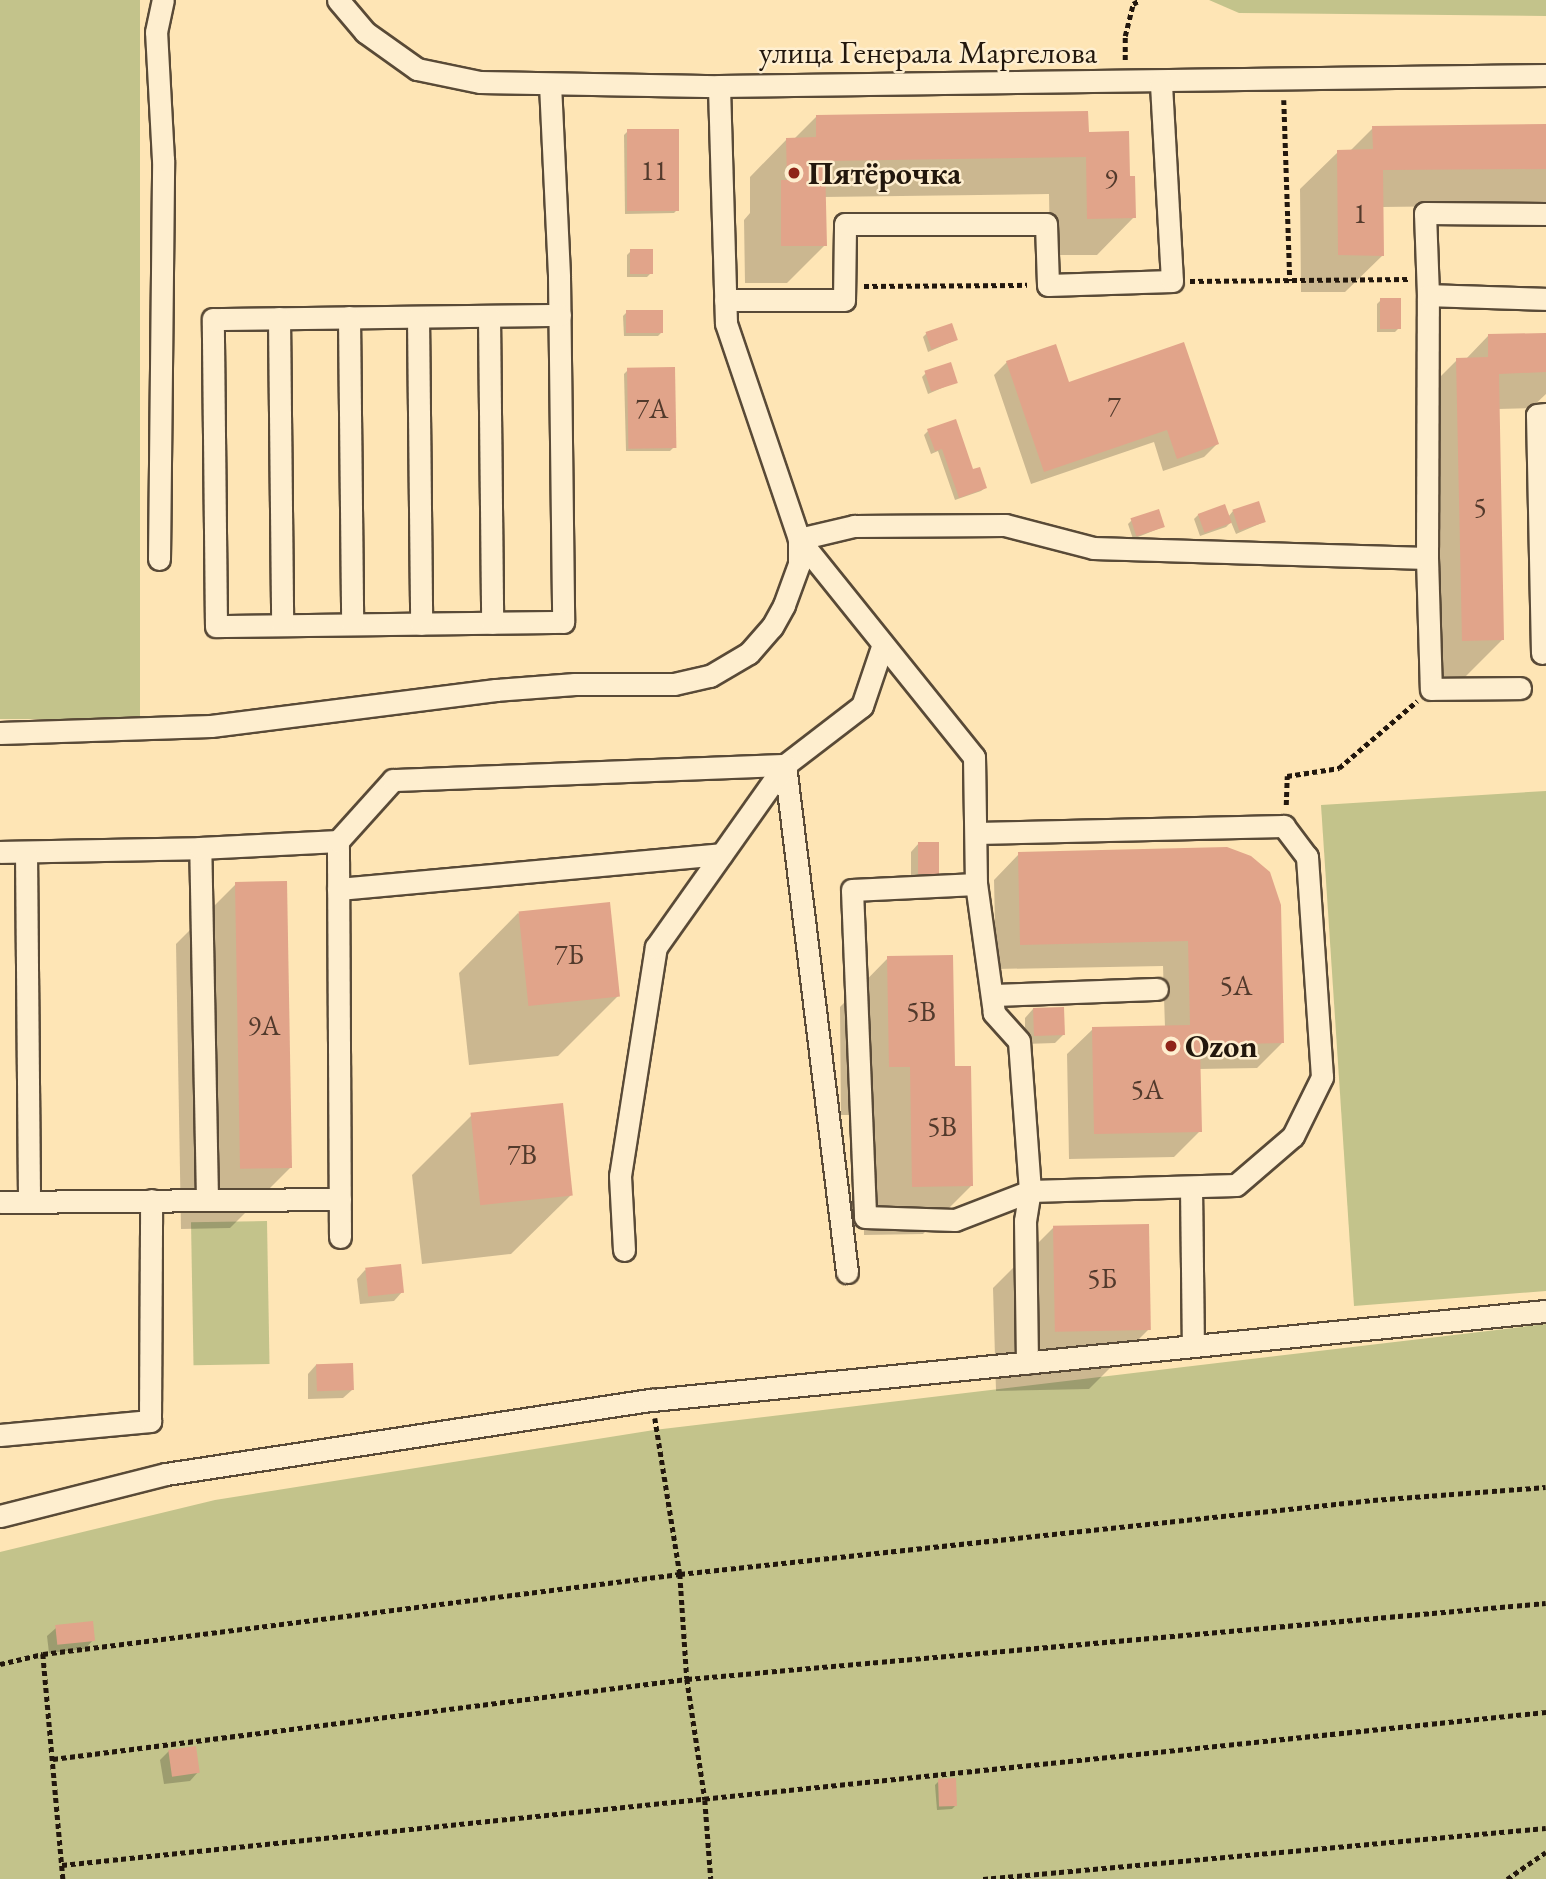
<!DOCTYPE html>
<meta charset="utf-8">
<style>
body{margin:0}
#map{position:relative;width:1546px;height:1879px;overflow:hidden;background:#fee5b5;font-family:"EB Garamond",serif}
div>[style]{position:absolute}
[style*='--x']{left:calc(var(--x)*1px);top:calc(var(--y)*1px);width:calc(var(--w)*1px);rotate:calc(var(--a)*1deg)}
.green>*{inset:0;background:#c3c38b;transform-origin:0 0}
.shadow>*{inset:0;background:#0003}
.building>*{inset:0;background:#e1a48a;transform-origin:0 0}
.path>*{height:4.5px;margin-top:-2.25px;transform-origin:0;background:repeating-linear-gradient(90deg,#22170d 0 5px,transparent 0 8.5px)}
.roads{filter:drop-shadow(2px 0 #594a37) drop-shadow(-2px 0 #594a37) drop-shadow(0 2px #594a37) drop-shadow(0 -2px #594a37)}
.minor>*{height:21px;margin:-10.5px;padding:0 10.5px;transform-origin:10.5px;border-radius:10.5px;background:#feeecf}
.dots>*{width:19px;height:19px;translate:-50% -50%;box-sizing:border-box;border:4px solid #feeecf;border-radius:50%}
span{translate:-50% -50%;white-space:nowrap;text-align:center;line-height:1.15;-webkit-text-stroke:5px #feeecf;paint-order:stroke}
.number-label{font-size:28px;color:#523a2c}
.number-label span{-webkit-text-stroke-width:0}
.street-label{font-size:32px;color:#22170d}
.poi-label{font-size:32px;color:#22170d;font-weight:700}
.left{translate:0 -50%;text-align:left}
</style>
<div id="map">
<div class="green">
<i style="left:0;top:0;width:140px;height:719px"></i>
<i style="clip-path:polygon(1209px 0,1546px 0,1546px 16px,1239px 13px)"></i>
<i style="clip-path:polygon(1546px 791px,1546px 1291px,1354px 1306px,1321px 805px)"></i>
<i style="left:267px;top:1221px;width:143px;height:76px;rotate:89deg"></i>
<i style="clip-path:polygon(1546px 1324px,1546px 1879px,0 1879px,0 1552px,215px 1500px,654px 1430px)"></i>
</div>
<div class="shadow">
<i style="clip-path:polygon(816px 117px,1087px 134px,1128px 178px,1134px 217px,1097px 255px,1050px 255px,1049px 194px,824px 197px,825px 245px,787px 283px,745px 283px,744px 220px,750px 213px,750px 177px,787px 139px,794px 139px)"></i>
<i style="clip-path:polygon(1546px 126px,1546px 205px,1382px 207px,1383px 255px,1345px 292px,1301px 292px,1300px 189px,1338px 152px,1350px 151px,1373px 128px)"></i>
<i style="clip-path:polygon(628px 131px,678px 209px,674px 213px,625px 214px,624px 135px)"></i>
<i style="clip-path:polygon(631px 251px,651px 273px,647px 277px,627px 277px,627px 255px)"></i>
<i style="clip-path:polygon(1381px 300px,1399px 328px,1395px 332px,1377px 332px,1377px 304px)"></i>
<i style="clip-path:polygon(627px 312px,662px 332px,658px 336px,624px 336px,623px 316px)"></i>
<i style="clip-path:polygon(927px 333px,956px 340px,928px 352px,923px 337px)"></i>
<i style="clip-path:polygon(1546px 335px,1546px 394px,1531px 408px,1498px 409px,1502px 640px,1465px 677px,1425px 678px,1420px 397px,1457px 360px,1465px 360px,1488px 336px)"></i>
<i style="clip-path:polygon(1007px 362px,1068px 384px,1217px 444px,1204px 457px,1163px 471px,1154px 442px,1031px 484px,994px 375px)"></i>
<i style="clip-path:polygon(628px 370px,674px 447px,670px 451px,626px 451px,624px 374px)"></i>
<i style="clip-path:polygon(926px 373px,956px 382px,928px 394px,922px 377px)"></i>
<i style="clip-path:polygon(928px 431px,972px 471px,985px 488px,981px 491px,955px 500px,938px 451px,931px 454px,924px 435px)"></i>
<i style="clip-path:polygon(1233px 511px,1264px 522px,1236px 534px,1231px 522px,1226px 527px,1200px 536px,1194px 519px,1198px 515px,1228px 517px)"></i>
<i style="clip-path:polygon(1132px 520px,1163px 527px,1133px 539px,1128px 524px)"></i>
<i style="clip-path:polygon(919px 843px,938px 872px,929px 881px,911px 881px,911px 852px)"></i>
<i style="clip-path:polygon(1019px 854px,1279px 905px,1282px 1043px,1257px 1068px,1199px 1069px,1200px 1131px,1174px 1157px,1069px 1159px,1067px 1054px,1093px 1029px,1165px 1028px,1163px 966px,996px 969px,994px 880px)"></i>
<i style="clip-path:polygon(236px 884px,290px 1168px,230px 1228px,181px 1229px,176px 944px)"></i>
<i style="clip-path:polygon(518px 913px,618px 996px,558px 1056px,469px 1065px,459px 973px)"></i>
<i style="clip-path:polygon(888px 958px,953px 1068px,972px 1185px,923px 1234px,864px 1235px,862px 1115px,841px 1115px,840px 1007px)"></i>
<i style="clip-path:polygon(1033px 1009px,1063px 1035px,1055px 1043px,1025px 1044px,1025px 1018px)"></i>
<i style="clip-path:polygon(472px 1115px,571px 1195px,511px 1254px,422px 1264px,412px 1175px)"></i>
<i style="clip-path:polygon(1053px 1228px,1149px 1329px,1089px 1389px,996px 1391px,993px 1288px)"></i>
<i style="clip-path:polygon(365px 1270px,402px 1292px,394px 1301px,360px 1304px,357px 1279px)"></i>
<i style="clip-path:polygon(316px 1365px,352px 1390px,343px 1398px,308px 1399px,308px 1374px)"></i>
<i style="clip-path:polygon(56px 1628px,93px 1640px,85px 1649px,49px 1653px,47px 1636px)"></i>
<i style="clip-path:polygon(169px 1751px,198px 1772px,190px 1781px,164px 1784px,160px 1760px)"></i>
<i style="clip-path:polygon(939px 1781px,956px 1805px,952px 1809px,937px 1810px,935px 1785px)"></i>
</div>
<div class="building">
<i style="clip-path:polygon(1088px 111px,1089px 132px,1129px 131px,1130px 176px,1135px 176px,1136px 218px,1087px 219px,1086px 157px,825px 161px,827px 246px,781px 246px,781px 180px,787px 180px,786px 138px,816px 137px,816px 115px)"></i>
<i style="clip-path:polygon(1546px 124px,1546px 169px,1383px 170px,1384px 256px,1338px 255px,1337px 150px,1373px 149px,1372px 126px)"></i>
<i style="left:627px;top:129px;width:52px;height:82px"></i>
<i style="left:630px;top:249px;width:23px;height:25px"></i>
<i style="left:1380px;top:298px;width:21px;height:31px"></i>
<i style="left:626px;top:310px;width:37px;height:23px"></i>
<i style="left:952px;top:323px;width:18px;height:28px;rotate:71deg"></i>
<i style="clip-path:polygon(1546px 333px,1546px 372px,1499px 374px,1504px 640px,1462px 641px,1456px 358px,1488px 357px,1488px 334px)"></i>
<i style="clip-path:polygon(1184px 342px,1219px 444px,1177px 459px,1167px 430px,1044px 472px,1006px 361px,1056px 344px,1069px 382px)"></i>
<i style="left:951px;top:362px;width:22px;height:28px;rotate:72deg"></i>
<i style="left:675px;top:367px;width:81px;height:48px;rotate:89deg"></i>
<i style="clip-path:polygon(956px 419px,973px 469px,980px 467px,987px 488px,959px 498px,942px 449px,935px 451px,927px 429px)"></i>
<i style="left:1259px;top:501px;width:22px;height:28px;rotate:72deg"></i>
<i style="left:1225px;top:504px;width:20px;height:29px;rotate:70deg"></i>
<i style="left:1159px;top:509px;width:19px;height:30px;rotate:72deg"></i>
<i style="left:918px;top:842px;width:21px;height:32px"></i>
<i style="clip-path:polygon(1227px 847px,1251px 856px,1270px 872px,1281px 905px,1284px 1043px,1200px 1045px,1202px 1132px,1094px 1134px,1092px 1027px,1190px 1025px,1188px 941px,1020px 945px,1018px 852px)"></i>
<i style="left:287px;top:881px;width:287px;height:52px;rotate:89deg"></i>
<i style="left:610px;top:902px;width:95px;height:92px;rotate:84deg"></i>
<i style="clip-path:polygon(953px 955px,955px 1066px,971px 1066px,973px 1186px,912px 1187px,910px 1067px,889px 1067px,887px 956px)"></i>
<i style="left:1064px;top:1007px;width:28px;height:31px;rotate:88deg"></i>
<i style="left:563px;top:1103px;width:93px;height:93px;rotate:84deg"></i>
<i style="left:1149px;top:1224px;width:106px;height:96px;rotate:89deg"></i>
<i style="left:401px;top:1264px;width:29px;height:36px;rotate:84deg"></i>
<i style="left:353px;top:1363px;width:27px;height:37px;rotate:88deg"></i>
<i style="left:93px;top:1621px;width:20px;height:38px;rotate:84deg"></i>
<i style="left:196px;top:1746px;width:27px;height:28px;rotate:82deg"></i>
<i style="left:956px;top:1778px;width:28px;height:18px;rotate:88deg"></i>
</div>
<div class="path">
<i style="--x:1125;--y:60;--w:24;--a:-90"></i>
<i style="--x:1125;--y:36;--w:33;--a:-76"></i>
<i style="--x:1133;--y:4;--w:8;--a:-30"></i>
<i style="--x:1284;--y:100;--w:181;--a:88.1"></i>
<i style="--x:1190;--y:281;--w:219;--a:-0.5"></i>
<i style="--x:864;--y:286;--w:163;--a:-0.4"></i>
<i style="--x:1286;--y:805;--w:29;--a:-88"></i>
<i style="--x:1287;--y:776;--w:53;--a:-8.7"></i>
<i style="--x:1339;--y:768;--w:103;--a:-40.7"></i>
<i style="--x:655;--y:1418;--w:158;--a:80.9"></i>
<i style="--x:680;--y:1574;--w:105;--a:86.2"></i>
<i style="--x:687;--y:1679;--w:122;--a:81.5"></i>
<i style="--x:705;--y:1800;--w:79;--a:85.7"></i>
<i style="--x:43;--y:1654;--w:226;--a:84.9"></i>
<i style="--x:0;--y:1664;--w:44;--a:-13.1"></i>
<i style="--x:43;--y:1654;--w:642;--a:-7.16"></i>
<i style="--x:680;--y:1574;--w:697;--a:-6.1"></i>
<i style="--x:1373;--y:1500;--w:173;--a:-4.3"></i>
<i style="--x:53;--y:1759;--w:639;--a:-7.19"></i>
<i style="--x:687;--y:1679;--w:862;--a:-5.06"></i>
<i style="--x:62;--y:1865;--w:1492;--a:-5.89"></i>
<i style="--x:983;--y:1879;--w:565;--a:-5.18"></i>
<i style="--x:1507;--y:1879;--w:47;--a:-34.7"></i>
</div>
<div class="roads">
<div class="minor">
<i style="--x:338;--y:0;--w:42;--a:49.8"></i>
<i style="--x:365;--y:32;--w:64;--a:35.4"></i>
<i style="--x:417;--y:69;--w:64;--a:11.7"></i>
<i style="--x:480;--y:82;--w:239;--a:1"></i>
<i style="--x:719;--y:86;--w:827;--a:-0.76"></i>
<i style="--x:550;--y:84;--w:193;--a:87.3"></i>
<i style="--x:559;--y:277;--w:345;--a:89.3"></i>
<i style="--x:563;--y:622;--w:347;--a:179.3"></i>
<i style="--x:216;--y:626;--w:307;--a:-90.6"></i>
<i style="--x:213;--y:319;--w:347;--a:-0.7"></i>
<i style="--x:1428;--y:295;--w:82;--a:-92.1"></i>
<i style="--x:1425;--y:213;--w:121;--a:0.5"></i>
<i style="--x:725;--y:300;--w:119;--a:0"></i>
<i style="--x:844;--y:300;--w:76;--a:-89.2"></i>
<i style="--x:845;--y:224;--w:201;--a:0"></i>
<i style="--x:1046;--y:224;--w:61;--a:88.1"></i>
<i style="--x:1048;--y:285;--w:124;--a:-1.8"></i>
<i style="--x:1172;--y:281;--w:199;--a:-93.2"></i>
<i style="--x:489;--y:316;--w:307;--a:89.4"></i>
<i style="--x:349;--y:317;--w:307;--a:89.4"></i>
<i style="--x:418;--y:317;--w:307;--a:89.4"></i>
<i style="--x:279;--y:318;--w:307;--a:89.4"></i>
<i style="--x:1427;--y:558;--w:131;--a:88.3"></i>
<i style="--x:1431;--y:689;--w:89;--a:-0.6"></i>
<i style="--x:159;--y:559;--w:399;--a:-89.4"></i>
<i style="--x:163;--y:160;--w:128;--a:-93.1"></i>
<i style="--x:156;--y:32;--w:33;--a:-78"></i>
<i style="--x:1542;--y:653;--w:238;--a:-91.2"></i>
<i style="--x:1537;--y:415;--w:9;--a:-6"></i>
<i style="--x:0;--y:733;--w:211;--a:-1.9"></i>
<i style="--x:211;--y:726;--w:287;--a:-7.2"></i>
<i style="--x:496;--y:690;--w:79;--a:-4.3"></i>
<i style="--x:575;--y:684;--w:99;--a:0"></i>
<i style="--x:674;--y:684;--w:37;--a:-13"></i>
<i style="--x:710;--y:676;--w:45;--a:-30.5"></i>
<i style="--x:749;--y:653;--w:35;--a:-49"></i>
<i style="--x:772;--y:627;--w:25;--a:-61"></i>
<i style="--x:784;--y:605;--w:44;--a:-69.9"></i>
<i style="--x:799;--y:564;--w:25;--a:-90"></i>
<i style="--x:799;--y:539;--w:228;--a:-108.7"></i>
<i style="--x:726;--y:323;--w:237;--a:-91.7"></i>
<i style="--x:785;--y:765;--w:511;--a:83.03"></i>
<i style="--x:0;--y:852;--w:200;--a:-1.1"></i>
<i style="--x:26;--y:852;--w:350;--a:89.5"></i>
<i style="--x:976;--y:884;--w:124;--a:177.2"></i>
<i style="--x:852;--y:890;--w:327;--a:87.7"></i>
<i style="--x:865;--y:1217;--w:90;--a:1.9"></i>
<i style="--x:955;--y:1220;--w:80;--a:-21.1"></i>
<i style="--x:1030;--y:1191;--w:206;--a:-1.7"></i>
<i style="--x:1236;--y:1185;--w:75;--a:-40.7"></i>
<i style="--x:1293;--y:1136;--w:66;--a:-63.8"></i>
<i style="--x:1322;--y:1077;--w:221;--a:-93.9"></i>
<i style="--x:1307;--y:857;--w:39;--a:-127"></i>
<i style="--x:1284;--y:826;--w:308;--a:178.7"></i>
<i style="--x:338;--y:889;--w:385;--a:-5.2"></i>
<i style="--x:992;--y:995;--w:165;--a:-2.1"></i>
<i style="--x:1191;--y:1187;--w:159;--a:89.3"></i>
<i style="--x:207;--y:1199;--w:351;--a:-91.1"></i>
<i style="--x:200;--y:848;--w:138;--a:-2.9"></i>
<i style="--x:0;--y:1202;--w:340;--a:-0.5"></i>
<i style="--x:340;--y:1237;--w:396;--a:-90.3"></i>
<i style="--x:338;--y:841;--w:82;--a:-48"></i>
<i style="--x:393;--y:780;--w:392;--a:-2.2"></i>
<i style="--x:785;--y:765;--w:97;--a:-37.5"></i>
<i style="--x:862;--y:706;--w:65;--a:-71.3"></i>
<i style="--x:624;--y:1250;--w:74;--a:-93.1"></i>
<i style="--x:620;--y:1176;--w:232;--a:-81.1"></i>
<i style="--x:656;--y:947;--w:223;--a:-54.7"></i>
<i style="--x:1027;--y:1363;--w:142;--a:-90.8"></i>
<i style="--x:1025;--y:1221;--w:30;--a:-81"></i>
<i style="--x:1030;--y:1191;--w:150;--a:-94.2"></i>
<i style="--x:1019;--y:1041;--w:38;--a:-132"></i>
<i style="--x:994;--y:1013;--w:130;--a:-97.9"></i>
<i style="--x:976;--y:884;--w:127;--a:-90.9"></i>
<i style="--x:974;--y:757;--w:280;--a:-128.8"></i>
<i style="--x:799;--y:539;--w:57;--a:-13.3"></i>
<i style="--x:854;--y:526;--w:151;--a:-0.4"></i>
<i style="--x:1005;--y:525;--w:91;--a:14.6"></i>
<i style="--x:1093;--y:548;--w:334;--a:1.7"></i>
<i style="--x:1427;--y:558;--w:263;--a:-89.8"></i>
<i style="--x:1428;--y:295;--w:118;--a:1.9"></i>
<i style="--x:0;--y:1435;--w:151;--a:-5.3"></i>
<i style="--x:150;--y:1421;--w:221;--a:-89.7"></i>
<i style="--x:0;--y:1516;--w:171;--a:-14.2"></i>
<i style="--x:166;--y:1474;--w:492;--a:-8.7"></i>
<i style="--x:652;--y:1400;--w:898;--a:-5.69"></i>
</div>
</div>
<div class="dots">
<i style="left:794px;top:173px;background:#8f2418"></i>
<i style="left:1171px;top:1046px;background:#8f2418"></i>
</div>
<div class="number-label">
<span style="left:654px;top:170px">11</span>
<span style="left:1111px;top:178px">9</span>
<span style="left:1360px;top:213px">1</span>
<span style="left:1114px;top:406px">7</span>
<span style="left:652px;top:408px">7А</span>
<span style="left:1480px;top:507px">5</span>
<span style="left:569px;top:954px">7Б</span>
<span style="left:1236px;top:985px">5А</span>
<span style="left:921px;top:1011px">5В</span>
<span style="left:264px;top:1025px">9А</span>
<span style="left:1147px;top:1089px">5А</span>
<span style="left:942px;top:1126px">5В</span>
<span style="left:522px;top:1154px">7В</span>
<span style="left:1102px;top:1278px">5Б</span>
</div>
<div class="street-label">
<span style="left:928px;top:52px">улица Генерала Маргелова</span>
</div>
<div class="poi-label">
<span class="left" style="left:808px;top:173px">Пятёрочка</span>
<span class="left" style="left:1185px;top:1046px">Ozon</span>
</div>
</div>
